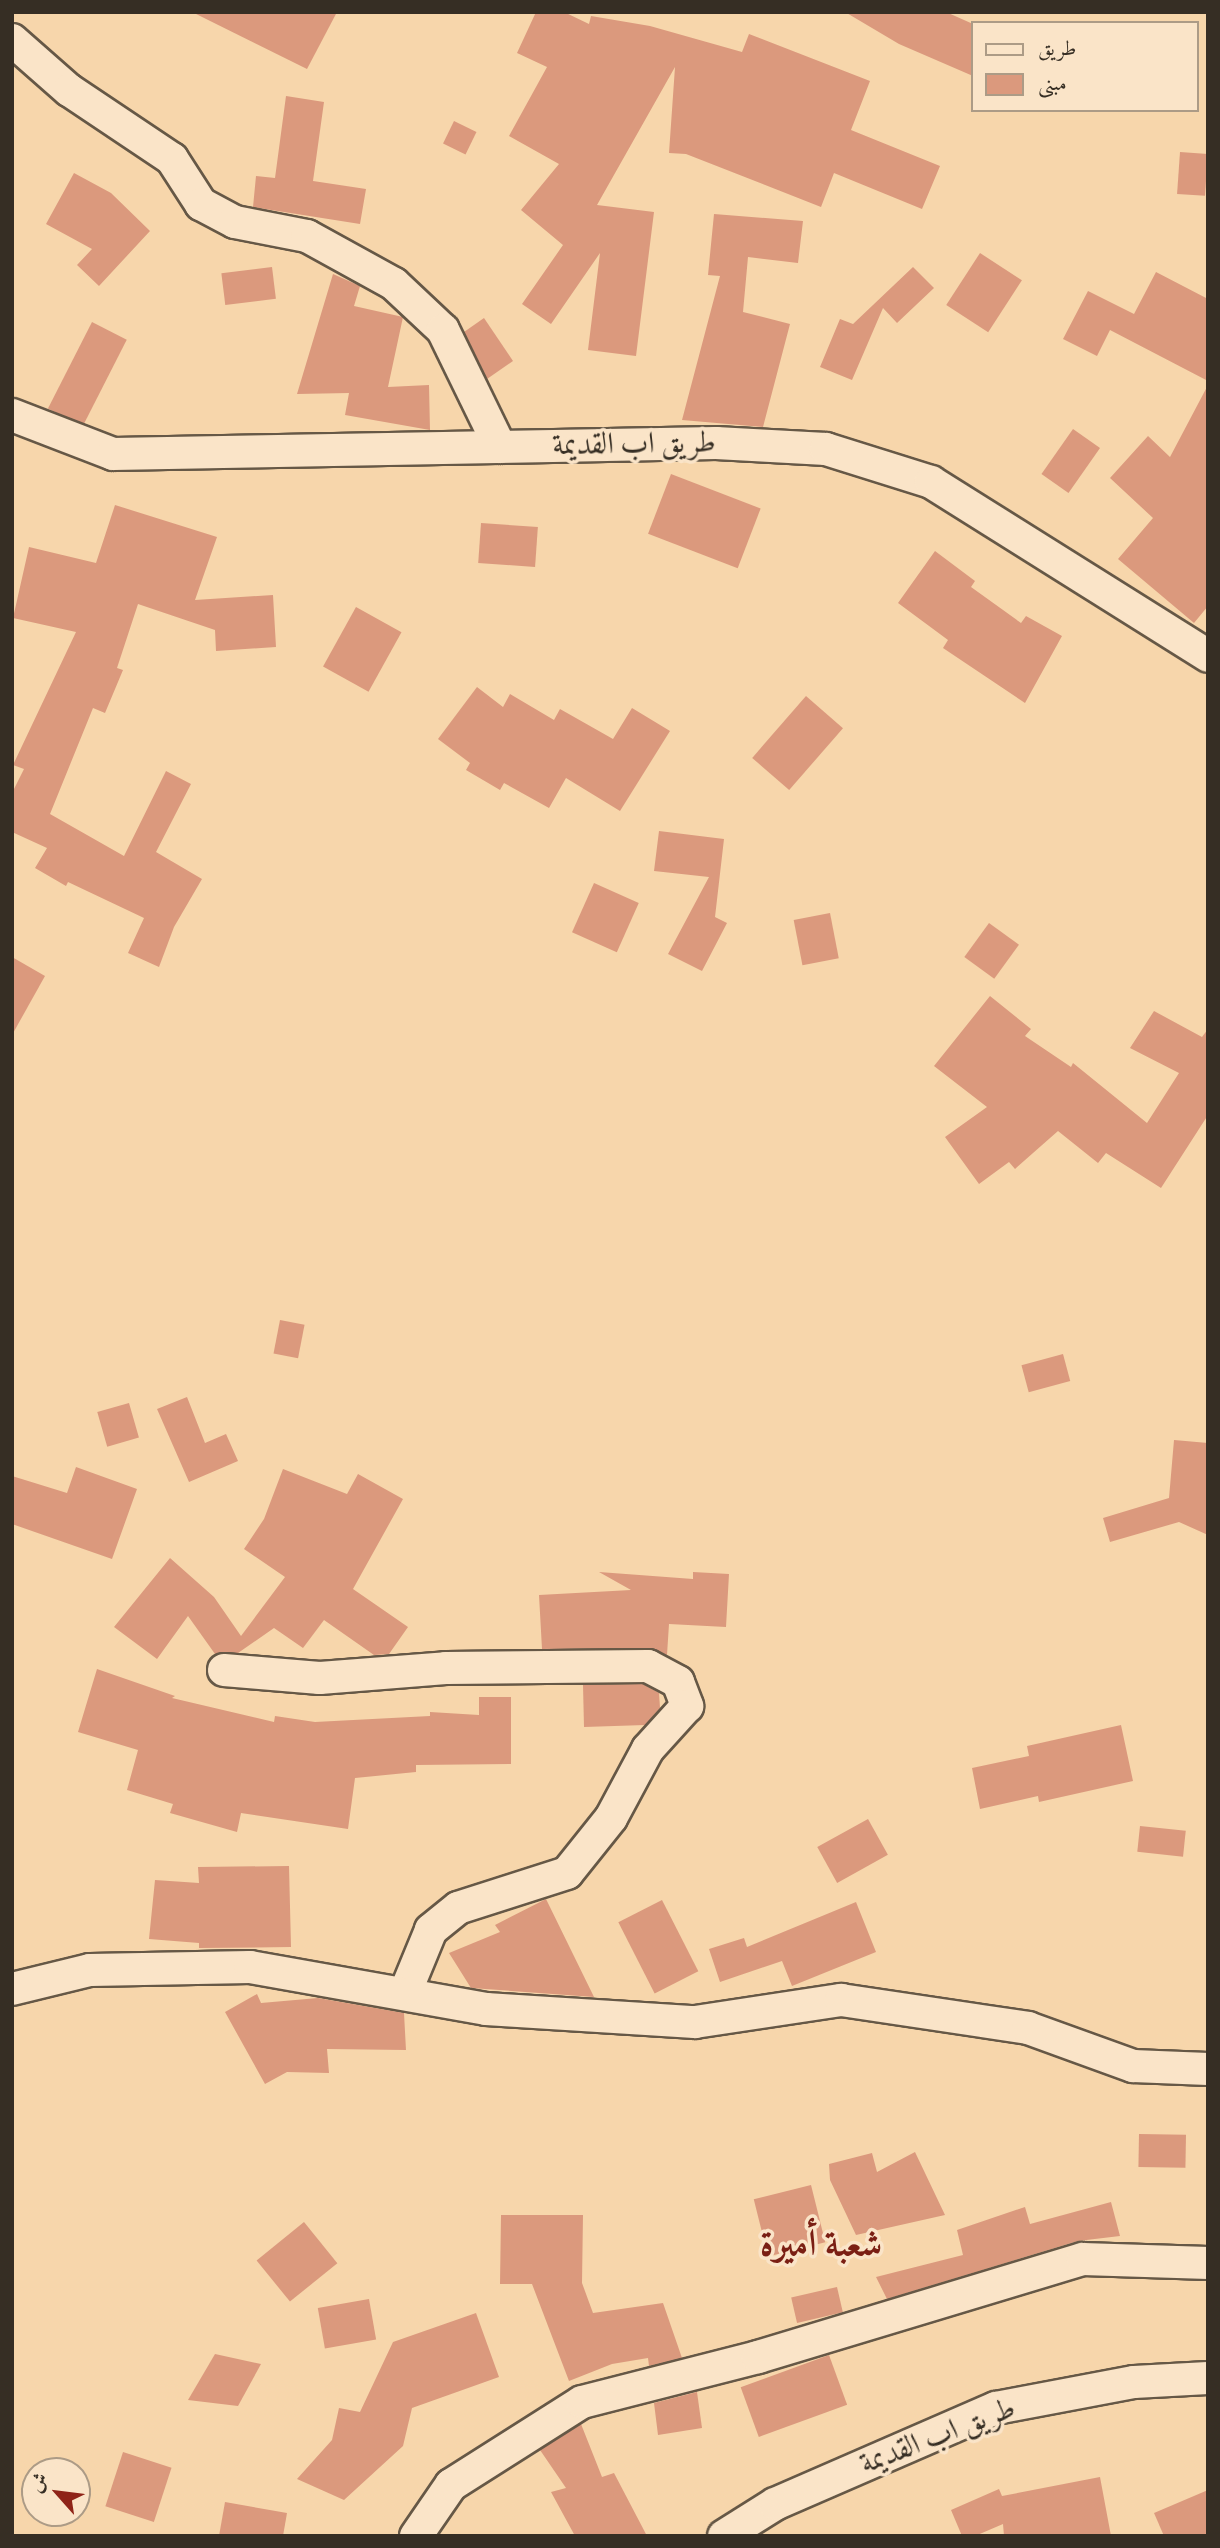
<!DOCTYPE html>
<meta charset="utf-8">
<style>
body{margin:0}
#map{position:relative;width:1220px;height:2548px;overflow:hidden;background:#f7d6ab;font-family:"IM FELL DW Pica",Amiri,serif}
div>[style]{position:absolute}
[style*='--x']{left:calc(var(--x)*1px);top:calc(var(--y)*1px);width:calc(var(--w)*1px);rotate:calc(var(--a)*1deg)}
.building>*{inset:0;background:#db997d;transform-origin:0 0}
.roads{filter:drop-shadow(2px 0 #665846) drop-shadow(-2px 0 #665846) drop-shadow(0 2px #665846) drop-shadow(0 -2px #665846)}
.minor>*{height:32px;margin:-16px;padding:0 16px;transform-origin:16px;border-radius:16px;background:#fae4c8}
span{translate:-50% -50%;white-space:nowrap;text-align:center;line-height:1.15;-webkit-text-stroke:7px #fae4c8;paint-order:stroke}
.street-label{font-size:30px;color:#362e24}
.district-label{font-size:37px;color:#7a1f14;font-weight:700}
.frame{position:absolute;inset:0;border:14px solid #362e24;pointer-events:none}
.legend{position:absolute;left:971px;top:21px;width:228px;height:91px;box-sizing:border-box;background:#fae4c8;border:2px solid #ac9b86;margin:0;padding:9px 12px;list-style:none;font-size:21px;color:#362e24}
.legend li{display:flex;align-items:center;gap:14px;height:35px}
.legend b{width:35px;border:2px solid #ac9b86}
.north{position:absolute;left:21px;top:2457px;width:70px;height:70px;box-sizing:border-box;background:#fae4c8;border:2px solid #ac9b86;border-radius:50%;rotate:298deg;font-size:19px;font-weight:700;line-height:28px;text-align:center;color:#362e24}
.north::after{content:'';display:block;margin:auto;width:24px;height:32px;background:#8f2418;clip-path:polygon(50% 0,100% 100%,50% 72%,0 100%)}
</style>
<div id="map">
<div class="building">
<i style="clip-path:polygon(192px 12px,337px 12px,307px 69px)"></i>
<i style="clip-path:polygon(536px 12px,564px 12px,589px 24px,591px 16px,650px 26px,742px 52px,749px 34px,870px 81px,851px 130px,940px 166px,922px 209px,834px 173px,821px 207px,686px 154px,669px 153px,675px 67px,597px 205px,654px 212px,636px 356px,588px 350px,600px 253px,551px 324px,522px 304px,563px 245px,521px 210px,559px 164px,509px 136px,547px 67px,517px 53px)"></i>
<i style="clip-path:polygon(845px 12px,946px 12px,973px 24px,973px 76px,899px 44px)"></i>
<i style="clip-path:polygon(286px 96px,324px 102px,313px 181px,366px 189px,360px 224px,253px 207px,256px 176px,275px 178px)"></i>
<i style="left:454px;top:121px;width:25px;height:25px;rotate:26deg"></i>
<i style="left:1180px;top:152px;width:28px;height:42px;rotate:4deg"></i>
<i style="clip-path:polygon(74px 173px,111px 193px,150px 231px,99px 286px,77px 265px,92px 249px,46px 224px)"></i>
<i style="clip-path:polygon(714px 214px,803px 221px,798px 263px,748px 257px,743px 312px,790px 324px,763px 427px,682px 420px,720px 276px,708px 275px)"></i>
<i style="left:980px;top:253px;width:50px;height:62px;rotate:33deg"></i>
<i style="left:272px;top:267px;width:32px;height:51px;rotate:83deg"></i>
<i style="clip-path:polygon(913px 267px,934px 288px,897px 323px,883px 308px,852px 380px,820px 367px,840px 319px,853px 324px)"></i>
<i style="clip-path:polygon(1156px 272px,1208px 299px,1208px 381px,1110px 330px,1097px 356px,1063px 339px,1088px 291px,1134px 314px)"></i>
<i style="clip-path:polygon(333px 274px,360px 286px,354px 306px,403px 317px,388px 387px,429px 385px,430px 430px,345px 415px,349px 393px,297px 394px)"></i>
<i style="clip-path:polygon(484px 318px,513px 361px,487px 379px,464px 332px)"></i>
<i style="left:92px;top:322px;width:39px;height:97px;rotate:27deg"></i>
<i style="clip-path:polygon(1208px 385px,1208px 606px,1194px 623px,1118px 559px,1153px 518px,1110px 478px,1148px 436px,1170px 457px)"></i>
<i style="left:1073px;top:429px;width:33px;height:55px;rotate:35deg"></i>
<i style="left:671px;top:474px;width:96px;height:64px;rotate:21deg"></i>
<i style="clip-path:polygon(115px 505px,217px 537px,195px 600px,273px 595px,276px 647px,216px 651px,215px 630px,138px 604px,117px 668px,123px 670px,105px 713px,93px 708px,50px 814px,124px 856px,166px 771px,191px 784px,156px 852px,202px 879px,174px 927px,159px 967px,128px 953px,144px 918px,68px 882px,66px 886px,35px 868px,47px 848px,12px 832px,12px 793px,24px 769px,13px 765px,76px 632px,13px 618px,29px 547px,96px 563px)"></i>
<i style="left:481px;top:523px;width:57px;height:40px;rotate:4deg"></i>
<i style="clip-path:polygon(935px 551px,975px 581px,971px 587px,1021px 623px,1026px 616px,1062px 636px,1025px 703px,943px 648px,948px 640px,898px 603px)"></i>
<i style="left:356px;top:607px;width:52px;height:68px;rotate:29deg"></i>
<i style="clip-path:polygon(477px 687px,503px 707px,510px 694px,554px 720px,560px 709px,613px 739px,632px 708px,670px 731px,620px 811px,566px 778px,549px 808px,504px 783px,500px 790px,466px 770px,470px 763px,438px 739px)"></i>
<i style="left:806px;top:696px;width:49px;height:82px;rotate:41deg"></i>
<i style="clip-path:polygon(659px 831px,724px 839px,715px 917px,727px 923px,702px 971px,668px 954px,709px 877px,654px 871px)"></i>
<i style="left:594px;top:883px;width:49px;height:54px;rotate:24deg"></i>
<i style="left:830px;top:913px;width:46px;height:37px;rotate:79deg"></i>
<i style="left:989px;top:923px;width:37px;height:42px;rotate:36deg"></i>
<i style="clip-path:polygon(12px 957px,45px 976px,12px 1035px)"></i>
<i style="clip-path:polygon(990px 996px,1031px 1029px,1025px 1036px,1071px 1067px,1073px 1063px,1147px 1123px,1179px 1073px,1130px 1048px,1154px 1011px,1202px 1037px,1208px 1029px,1208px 1115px,1161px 1188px,1106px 1153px,1098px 1163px,1058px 1131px,1015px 1169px,1009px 1162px,979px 1184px,945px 1137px,987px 1107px,934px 1066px)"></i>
<i style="left:280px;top:1320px;width:25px;height:34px;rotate:11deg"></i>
<i style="left:1063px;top:1354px;width:28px;height:43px;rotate:75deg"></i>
<i style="clip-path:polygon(187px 1397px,205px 1443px,226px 1434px,238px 1461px,189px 1482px,157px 1409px)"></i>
<i style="left:129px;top:1403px;width:36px;height:33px;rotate:74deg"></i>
<i style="clip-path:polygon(1174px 1440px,1208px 1443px,1208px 1535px,1179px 1522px,1110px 1542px,1103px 1518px,1169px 1498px)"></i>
<i style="clip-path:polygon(76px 1467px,137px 1489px,112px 1559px,12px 1524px,12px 1476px,67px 1493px)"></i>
<i style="clip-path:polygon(283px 1469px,347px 1494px,358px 1474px,403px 1499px,353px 1589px,408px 1627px,389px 1654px,374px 1655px,324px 1620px,303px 1648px,274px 1628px,238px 1653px,215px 1654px,188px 1616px,157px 1659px,114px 1627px,170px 1558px,214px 1597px,241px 1636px,285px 1577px,244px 1549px,264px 1519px)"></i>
<i style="clip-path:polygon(599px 1572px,693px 1579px,693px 1572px,729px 1574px,726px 1627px,669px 1624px,667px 1655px,648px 1648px,542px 1649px,539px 1595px,631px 1590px)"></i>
<i style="clip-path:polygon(97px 1669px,175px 1696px,172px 1698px,274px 1722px,275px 1716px,315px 1722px,430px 1716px,430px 1712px,479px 1715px,479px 1697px,511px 1697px,511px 1764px,416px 1765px,416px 1772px,355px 1778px,348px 1829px,241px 1813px,237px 1832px,170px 1813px,173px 1804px,127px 1790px,138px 1750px,78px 1732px)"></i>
<i style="clip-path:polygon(643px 1684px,659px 1693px,660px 1708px,645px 1725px,584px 1727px,583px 1685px)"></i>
<i style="clip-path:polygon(1121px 1725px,1133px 1781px,1039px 1802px,1038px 1796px,980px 1809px,972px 1768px,1029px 1756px,1027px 1746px)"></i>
<i style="left:868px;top:1819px;width:41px;height:58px;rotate:61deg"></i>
<i style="left:1140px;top:1826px;width:46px;height:26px;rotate:6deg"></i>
<i style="clip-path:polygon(289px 1866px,291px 1947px,199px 1948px,199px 1943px,149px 1939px,155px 1880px,199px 1883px,198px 1867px)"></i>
<i style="clip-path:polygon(546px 1899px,594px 1997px,471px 1988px,449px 1953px,500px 1932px,495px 1925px)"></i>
<i style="left:662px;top:1900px;width:80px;height:49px;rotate:63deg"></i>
<i style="clip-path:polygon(856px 1902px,876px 1952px,792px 1986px,782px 1961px,720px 1982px,709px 1949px,744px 1938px,747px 1947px)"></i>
<i style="clip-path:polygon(257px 1994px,261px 2003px,318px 1998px,404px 2013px,406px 2050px,327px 2049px,329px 2073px,287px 2072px,265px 2084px,225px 2012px)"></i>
<i style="left:1139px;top:2134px;width:47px;height:33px;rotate:1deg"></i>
<i style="clip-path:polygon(915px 2152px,945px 2215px,856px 2235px,830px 2180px,829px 2164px,872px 2153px,877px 2172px)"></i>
<i style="left:811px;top:2185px;width:59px;height:59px;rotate:76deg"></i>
<i style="clip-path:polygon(1111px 2202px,1120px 2236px,1078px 2241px,887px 2299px,876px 2277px,963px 2255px,957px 2230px,1025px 2207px,1030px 2224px)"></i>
<i style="clip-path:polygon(501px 2215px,583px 2215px,582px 2283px,593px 2313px,663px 2303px,682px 2358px,649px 2366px,648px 2358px,612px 2364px,569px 2381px,532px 2284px,500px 2284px)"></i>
<i style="left:304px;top:2222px;width:53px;height:61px;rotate:51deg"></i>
<i style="left:837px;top:2287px;width:26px;height:47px;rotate:77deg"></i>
<i style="left:369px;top:2299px;width:41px;height:52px;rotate:80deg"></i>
<i style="clip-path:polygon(476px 2313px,499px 2377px,412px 2408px,403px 2446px,344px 2500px,297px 2479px,332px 2440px,339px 2408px,360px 2412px,393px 2342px)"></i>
<i style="clip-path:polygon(215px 2354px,261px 2364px,238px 2406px,188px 2400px)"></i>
<i style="left:829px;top:2355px;width:53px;height:94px;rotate:70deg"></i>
<i style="clip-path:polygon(697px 2392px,702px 2428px,658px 2435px,654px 2403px)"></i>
<i style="clip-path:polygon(581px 2424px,602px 2477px,614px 2473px,647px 2536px,575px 2536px,551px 2492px,566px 2488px,540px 2450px)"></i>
<i style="left:123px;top:2452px;width:51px;height:57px;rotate:18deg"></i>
<i style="clip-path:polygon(1100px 2477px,1111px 2536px,1004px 2536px,1003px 2524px,975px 2536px,962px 2536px,951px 2510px,999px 2489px,1002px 2496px)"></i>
<i style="clip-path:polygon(1208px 2490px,1208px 2536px,1164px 2536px,1154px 2513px)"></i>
<i style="clip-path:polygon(225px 2502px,287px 2513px,283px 2536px,219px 2536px)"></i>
</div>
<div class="roads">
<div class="minor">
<i style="--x:12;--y:40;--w:76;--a:41.3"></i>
<i style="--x:69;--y:90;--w:124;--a:33.8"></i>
<i style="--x:172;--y:159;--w:54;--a:57.2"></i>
<i style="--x:201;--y:204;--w:38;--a:28"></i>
<i style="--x:235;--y:222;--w:73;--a:11"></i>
<i style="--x:307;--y:236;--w:99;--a:28.9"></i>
<i style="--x:394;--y:284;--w:67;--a:43.2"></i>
<i style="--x:443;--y:330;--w:130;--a:64"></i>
<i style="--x:12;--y:415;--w:108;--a:21.1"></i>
<i style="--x:113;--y:454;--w:603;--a:-1.05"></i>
<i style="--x:716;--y:443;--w:110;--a:3.1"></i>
<i style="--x:826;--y:449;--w:110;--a:17.4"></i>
<i style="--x:931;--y:482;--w:327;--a:32.1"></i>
<i style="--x:224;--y:1670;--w:96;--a:4.8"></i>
<i style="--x:320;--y:1678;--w:126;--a:-4.5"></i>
<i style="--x:446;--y:1668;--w:202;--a:-0.6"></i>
<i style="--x:648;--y:1666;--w:34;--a:28"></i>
<i style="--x:678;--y:1682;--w:26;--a:69"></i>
<i style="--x:687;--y:1706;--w:58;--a:132.2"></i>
<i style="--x:648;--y:1749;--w:78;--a:118.2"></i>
<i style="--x:611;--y:1818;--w:70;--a:128.7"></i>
<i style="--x:567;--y:1873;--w:114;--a:162.2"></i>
<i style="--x:458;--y:1908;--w:35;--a:141"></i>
<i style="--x:431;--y:1930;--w:68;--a:112.4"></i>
<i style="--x:12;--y:1989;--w:80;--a:-13.7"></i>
<i style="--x:90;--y:1970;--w:160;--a:-1.1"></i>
<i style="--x:250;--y:1967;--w:240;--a:10.1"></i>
<i style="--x:486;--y:2009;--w:209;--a:3.6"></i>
<i style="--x:695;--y:2022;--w:148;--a:-8.6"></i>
<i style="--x:841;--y:2000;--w:189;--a:8.5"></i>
<i style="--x:1028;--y:2028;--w:112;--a:19.9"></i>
<i style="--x:1133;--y:2066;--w:75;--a:2.3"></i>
<i style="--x:416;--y:2536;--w:62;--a:-55.5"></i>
<i style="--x:451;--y:2485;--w:155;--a:-32.4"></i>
<i style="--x:582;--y:2402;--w:182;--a:-14.3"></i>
<i style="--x:758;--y:2357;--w:339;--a:-16.8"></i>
<i style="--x:1083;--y:2259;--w:125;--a:1.8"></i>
<i style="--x:724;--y:2536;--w:60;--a:-32.1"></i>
<i style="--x:775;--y:2504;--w:241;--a:-23.5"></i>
<i style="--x:996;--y:2408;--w:140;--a:-10.7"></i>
<i style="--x:1134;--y:2382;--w:74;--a:-3.1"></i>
</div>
</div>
<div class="street-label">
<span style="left:634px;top:445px;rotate:-1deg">طريق اب القديمة</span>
<span style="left:938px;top:2437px;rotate:-21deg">طريق اب القديمة</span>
</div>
<div class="district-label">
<span style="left:821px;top:2245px">شعبة أميرة</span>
</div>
<div class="frame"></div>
<ul class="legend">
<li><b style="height:9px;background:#fae4c8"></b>طريق</li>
<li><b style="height:19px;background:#db997d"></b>مبنى</li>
</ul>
<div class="north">ش</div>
</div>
